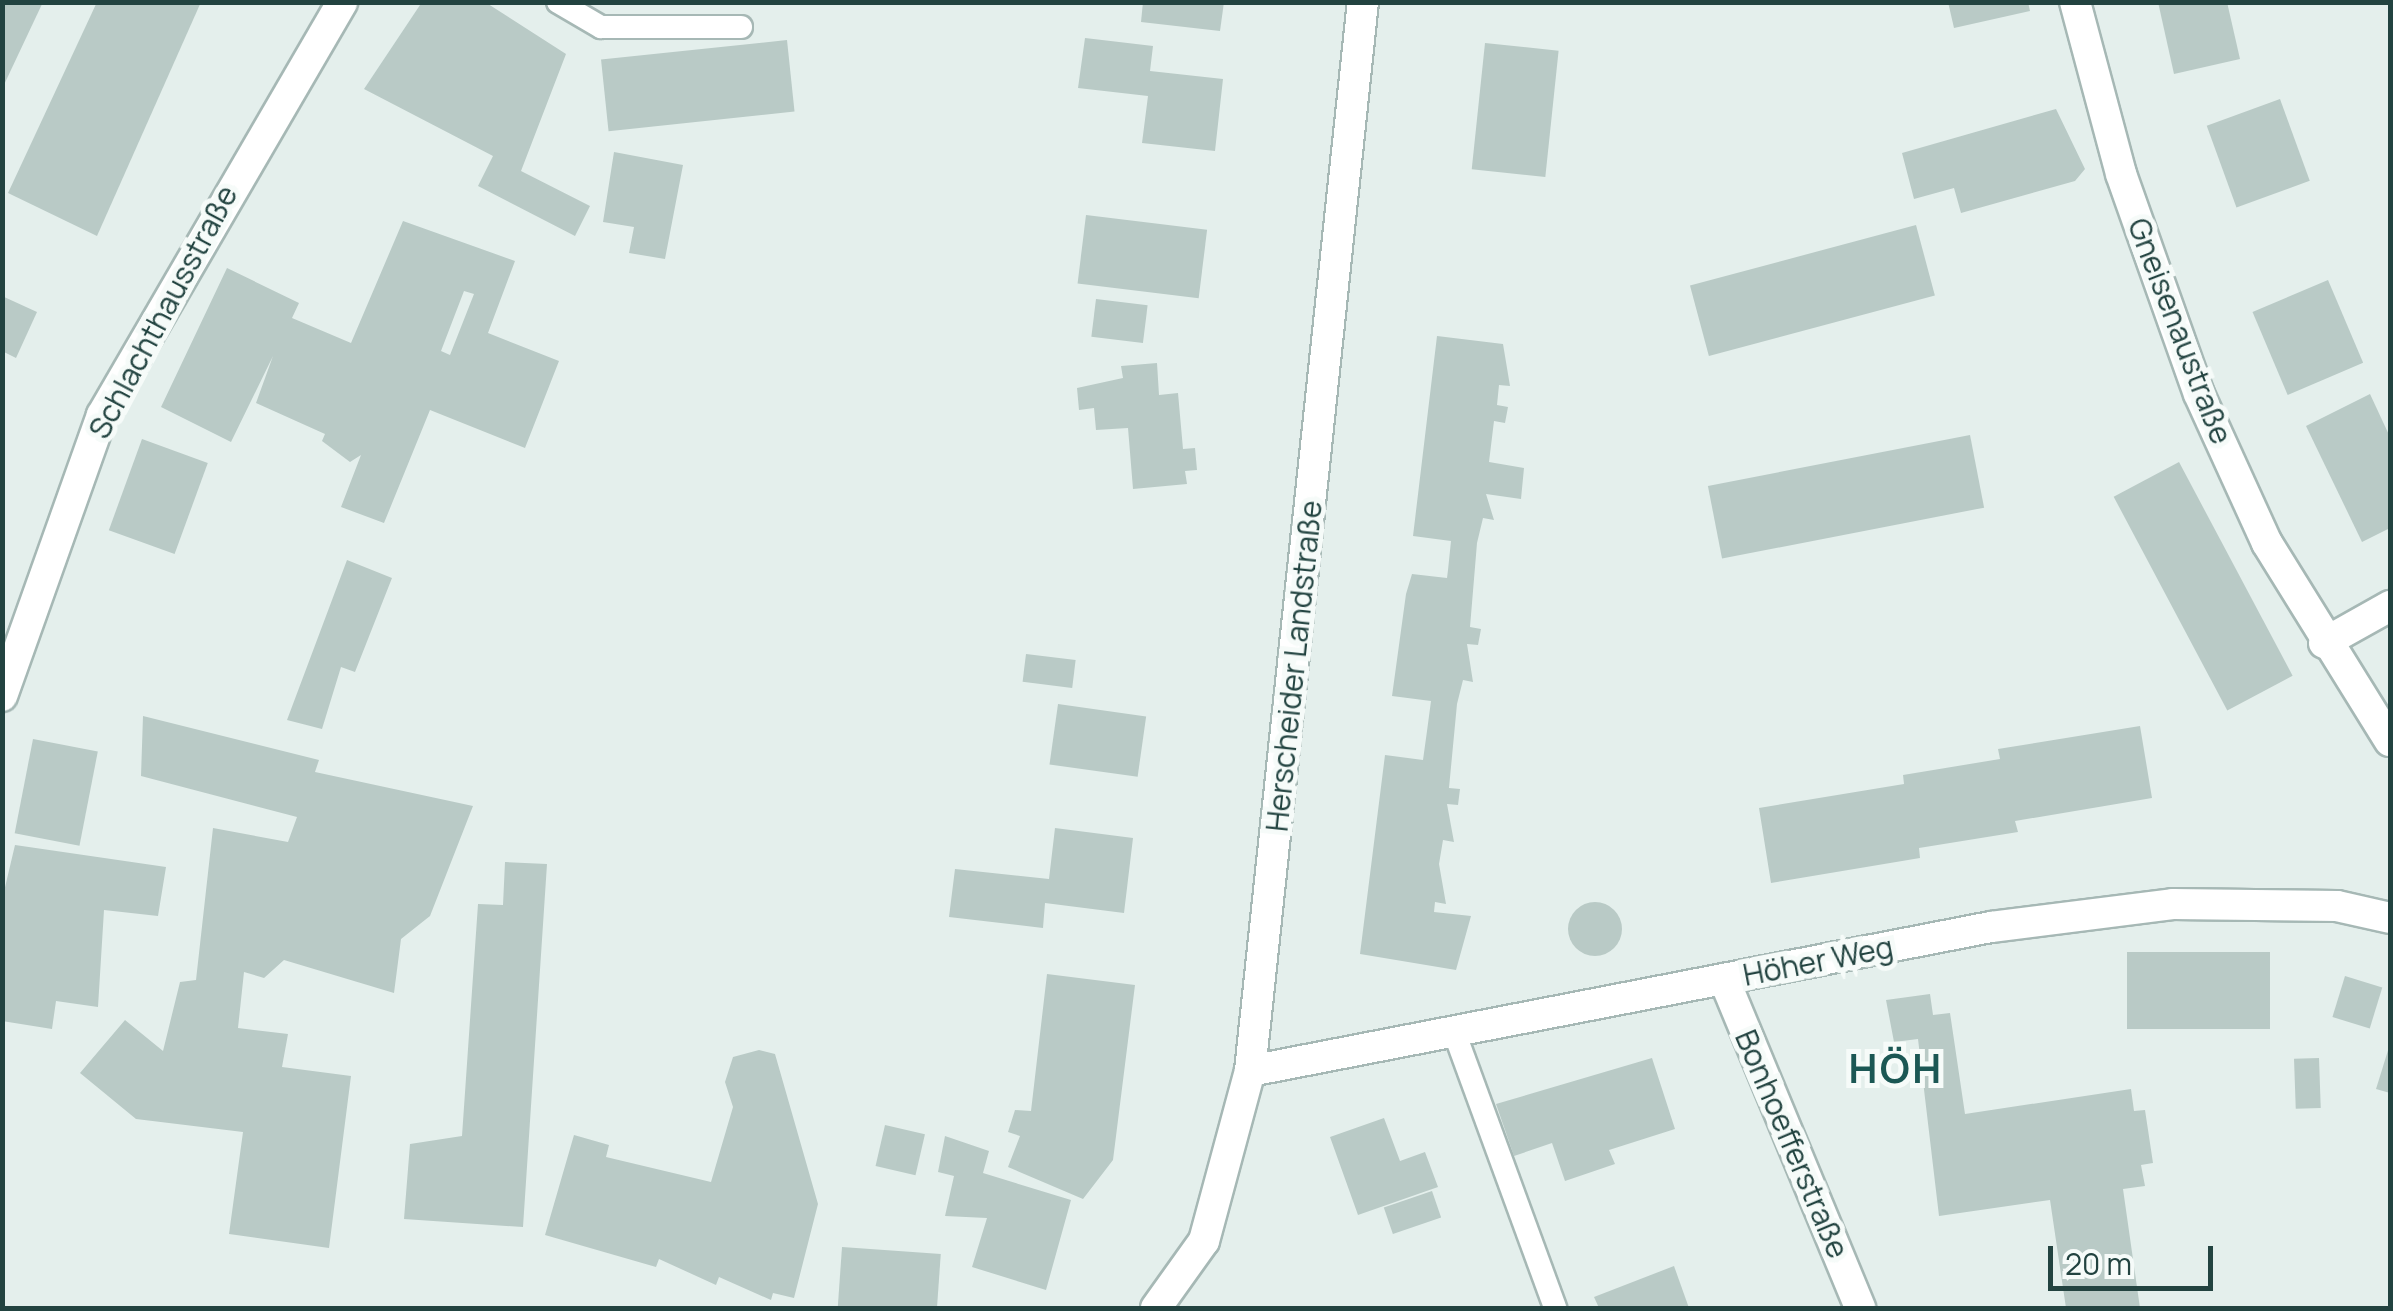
<!DOCTYPE html>
<meta charset="utf-8">
<style>
body{margin:0}
#map{position:relative;width:2393px;height:1311px;overflow:hidden;background:#e4efec;font-family:Manrope,sans-serif}
div>[style]{position:absolute}
[style*='--x']{left:calc(var(--x)*1px);top:calc(var(--y)*1px);width:calc(var(--w)*1px);rotate:calc(var(--a)*1deg)}
.building>*{inset:0;background:#b9cac6;transform-origin:0 0}
.round{border-radius:50%}
.roads{filter:drop-shadow(2px 0 #a6b8b5) drop-shadow(-2px 0 #a6b8b5) drop-shadow(0 2px #a6b8b5) drop-shadow(0 -2px #a6b8b5)}
.lane>*{height:22px;margin:-11px;padding:0 11px;transform-origin:11px;border-radius:11px;background:#fff}
.street>*{height:30px;margin:-15px;padding:0 15px;transform-origin:15px;border-radius:15px;background:#fff}
.secondary>*{height:30px;margin:-15px;padding:0 15px;transform-origin:15px;border-radius:15px;background:#fff}
span{translate:-50% -50%;white-space:nowrap;text-align:center;line-height:1.15;-webkit-text-stroke:10px #f6fbf9;paint-order:stroke}
.street-label{font-size:30px;color:#224340}
.district-label{font-size:40px;color:#1b5754;font-weight:700;letter-spacing:2.5px}
.frame{position:absolute;inset:0;border:5px solid #224340;pointer-events:none}
.scale{position:absolute;left:2048px;top:1246px;width:165px;height:45px;box-sizing:border-box;border:5px solid #224340;border-top:0;padding-left:12px;font-size:30px;line-height:35px;white-space:nowrap;color:#224340;-webkit-text-stroke:8px #f6fbf9;paint-order:stroke}
</style>
<div id="map">
<div class="building">
<i style="clip-path:polygon(2px 2px,43px 2px,2px 89px)"></i>
<i style="clip-path:polygon(97px 2px,201px 2px,97px 236px,8px 193px)"></i>
<i style="clip-path:polygon(422px 2px,485px 2px,566px 54px,521px 171px,590px 206px,575px 236px,478px 186px,493px 156px,364px 89px)"></i>
<i style="clip-path:polygon(1143px 2px,1224px 2px,1220px 31px,1141px 22px)"></i>
<i style="clip-path:polygon(1948px 2px,2028px 2px,2030px 11px,1954px 28px)"></i>
<i style="clip-path:polygon(2158px 2px,2227px 2px,2240px 59px,2174px 74px)"></i>
<i style="clip-path:polygon(1085px 38px,1153px 46px,1150px 71px,1223px 79px,1215px 151px,1142px 143px,1148px 96px,1078px 88px)"></i>
<i style="left:787px;top:40px;width:72px;height:187px;rotate:84deg"></i>
<i style="left:1485px;top:43px;width:74px;height:127px;rotate:6deg"></i>
<i style="left:2280px;top:99px;width:87px;height:78px;rotate:70deg"></i>
<i style="clip-path:polygon(2056px 109px,2085px 169px,2075px 181px,1961px 213px,1954px 188px,1914px 199px,1902px 153px)"></i>
<i style="clip-path:polygon(614px 152px,683px 165px,665px 259px,629px 253px,634px 227px,603px 222px)"></i>
<i style="left:1086px;top:215px;width:122px;height:69px;rotate:7deg"></i>
<i style="clip-path:polygon(evenodd,403px 221px,515px 261px,488px 333px,559px 361px,525px 448px,430px 410px,384px 523px,341px 507px,361px 455px,350px 462px,322px 441px,325px 434px,256px 403px,273px 356px,231px 442px,161px 407px,227px 268px,299px 303px,292px 318px,351px 343px,403px 221px,464px 291px,474px 294px,450px 355px,441px 351px,464px 291px)"></i>
<i style="left:1916px;top:225px;width:73px;height:234px;rotate:75deg"></i>
<i style="left:2328px;top:280px;width:90px;height:82px;rotate:67deg"></i>
<i style="clip-path:polygon(2px 296px,37px 312px,16px 358px,2px 351px)"></i>
<i style="left:1096px;top:299px;width:52px;height:38px;rotate:7deg"></i>
<i style="clip-path:polygon(1437px 336px,1503px 344px,1510px 386px,1499px 385px,1497px 405px,1508px 407px,1505px 423px,1494px 421px,1489px 462px,1524px 468px,1521px 499px,1486px 494px,1494px 520px,1483px 518px,1477px 543px,1470px 627px,1481px 629px,1478px 645px,1467px 644px,1473px 682px,1463px 680px,1457px 704px,1449px 788px,1460px 789px,1458px 805px,1447px 804px,1454px 842px,1443px 840px,1439px 864px,1446px 904px,1435px 902px,1434px 912px,1471px 916px,1456px 970px,1360px 954px,1385px 755px,1423px 760px,1427px 731px,1431px 701px,1392px 696px,1406px 594px,1412px 574px,1447px 578px,1448px 570px,1451px 541px,1413px 536px)"></i>
<i style="clip-path:polygon(1157px 363px,1159px 395px,1178px 393px,1183px 449px,1195px 448px,1197px 470px,1185px 471px,1187px 484px,1133px 489px,1128px 428px,1096px 430px,1094px 408px,1079px 410px,1077px 388px,1123px 378px,1121px 366px)"></i>
<i style="clip-path:polygon(2370px 394px,2390px 437px,2390px 528px,2362px 542px,2306px 426px)"></i>
<i style="left:1970px;top:435px;width:74px;height:267px;rotate:79deg"></i>
<i style="left:142px;top:439px;width:70px;height:97px;rotate:20deg"></i>
<i style="left:2179px;top:462px;width:242px;height:74px;rotate:62deg"></i>
<i style="clip-path:polygon(347px 560px,392px 578px,355px 672px,341px 667px,322px 729px,287px 720px)"></i>
<i style="left:1026px;top:654px;width:50px;height:28px;rotate:7deg"></i>
<i style="left:1058px;top:704px;width:89px;height:61px;rotate:8deg"></i>
<i style="clip-path:polygon(143px 716px,319px 760px,315px 772px,473px 806px,430px 916px,401px 939px,394px 993px,284px 960px,264px 978px,244px 972px,238px 1028px,288px 1034px,282px 1067px,351px 1076px,329px 1248px,229px 1234px,243px 1132px,136px 1119px,80px 1073px,125px 1020px,163px 1051px,180px 982px,196px 980px,213px 828px,288px 842px,297px 817px,141px 776px)"></i>
<i style="clip-path:polygon(2140px 726px,2152px 798px,2015px 821px,2018px 832px,1919px 848px,1920px 858px,1771px 883px,1759px 808px,1904px 784px,1903px 775px,2000px 759px,1998px 749px)"></i>
<i style="left:33px;top:739px;width:66px;height:96px;rotate:11deg"></i>
<i style="clip-path:polygon(1055px 828px,1133px 838px,1124px 913px,1045px 903px,1043px 928px,949px 917px,955px 869px,1049px 879px)"></i>
<i style="clip-path:polygon(15px 845px,166px 867px,158px 916px,104px 910px,98px 1007px,56px 1001px,52px 1029px,2px 1021px,2px 900px)"></i>
<i style="clip-path:polygon(505px 862px,547px 864px,523px 1227px,404px 1219px,410px 1144px,462px 1136px,478px 904px,503px 905px)"></i>
<i class="round" style="left:1568px;top:902px;width:54px;height:54px"></i>
<i style="left:2127px;top:952px;width:143px;height:77px"></i>
<i style="clip-path:polygon(1047px 974px,1135px 985px,1113px 1160px,1083px 1199px,1008px 1167px,1020px 1136px,1008px 1132px,1015px 1110px,1031px 1111px)"></i>
<i style="left:2345px;top:976px;width:39px;height:43px;rotate:17deg"></i>
<i style="clip-path:polygon(1930px 994px,1933px 1015px,1950px 1013px,1965px 1114px,2131px 1089px,2134px 1111px,2145px 1110px,2153px 1163px,2141px 1165px,2145px 1186px,2123px 1189px,2140px 1308px,2066px 1308px,2050px 1200px,1939px 1216px,1918px 1039px,1894px 1042px,1886px 1000px)"></i>
<i style="clip-path:polygon(2390px 1044px,2390px 1093px,2376px 1089px)"></i>
<i style="clip-path:polygon(759px 1050px,775px 1054px,818px 1204px,794px 1298px,773px 1293px,771px 1300px,719px 1277px,716px 1285px,659px 1259px,656px 1267px,545px 1235px,574px 1135px,609px 1145px,606px 1157px,711px 1182px,733px 1107px,725px 1082px,733px 1057px)"></i>
<i style="clip-path:polygon(1652px 1058px,1675px 1129px,1609px 1150px,1615px 1164px,1565px 1181px,1552px 1143px,1514px 1156px,1496px 1104px)"></i>
<i style="left:2319px;top:1058px;width:50px;height:25px;rotate:88deg"></i>
<i style="clip-path:polygon(1384px 1118px,1400px 1161px,1425px 1152px,1438px 1187px,1358px 1215px,1330px 1137px)"></i>
<i style="left:885px;top:1125px;width:41px;height:42px;rotate:13deg"></i>
<i style="clip-path:polygon(945px 1136px,989px 1151px,983px 1173px,1071px 1200px,1046px 1290px,972px 1267px,987px 1218px,945px 1216px,954px 1176px,938px 1172px)"></i>
<i style="left:1432px;top:1191px;width:28px;height:51px;rotate:71deg"></i>
<i style="left:842px;top:1247px;width:99px;height:61px;rotate:4deg"></i>
<i style="clip-path:polygon(1674px 1266px,1689px 1308px,1599px 1308px,1594px 1297px)"></i>
</div>
<div class="roads">
<div class="lane">
<i style="--x:558;--y:2;--w:50;--a:30.2"></i>
<i style="--x:601;--y:27;--w:140;--a:0"></i>
<i style="--x:1455;--y:1034;--w:292;--a:69.9"></i>
</div>
<div class="street">
<i style="--x:2075;--y:2;--w:178;--a:75"></i>
<i style="--x:2121;--y:174;--w:233;--a:70.5"></i>
<i style="--x:2199;--y:394;--w:164;--a:65.5"></i>
<i style="--x:2267;--y:543;--w:233;--a:58.2"></i>
<i style="--x:2324;--y:643;--w:76;--a:-29.3"></i>
<i style="--x:2;--y:696;--w:298;--a:-70.4"></i>
<i style="--x:102;--y:415;--w:478;--a:-59.8"></i>
<i style="--x:1724;--y:979;--w:356;--a:67.5"></i>
<i style="--x:1250;--y:1071;--w:755;--a:-11"></i>
<i style="--x:1991;--y:927;--w:183;--a:-7.2"></i>
<i style="--x:2173;--y:904;--w:164;--a:0.7"></i>
<i style="--x:2337;--y:906;--w:54;--a:12.8"></i>
</div>
<div class="secondary">
<i style="--x:1156;--y:1308;--w:82;--a:-54.4"></i>
<i style="--x:1204;--y:1241;--w:176;--a:-74.9"></i>
<i style="--x:1250;--y:1071;--w:1075;--a:-83.97"></i>
</div>
</div>
<div class="street-label">
<span style="left:163px;top:312px;rotate:-62deg">Schlachthausstraße</span>
<span style="left:2180px;top:331px;rotate:69deg">Gneisenaustraße</span>
<span style="left:1294px;top:666px;rotate:-84deg">Herscheider Landstraße</span>
<span style="left:1818px;top:961px;rotate:-11deg">Höher Weg</span>
<span style="left:1792px;top:1144px;rotate:67deg">Bonhoefferstraße</span>
</div>
<div class="district-label">
<span style="left:1896px;top:1068px">HÖH</span>
</div>
<div class="frame"></div>
<div class="scale">20 m</div>
</div>
